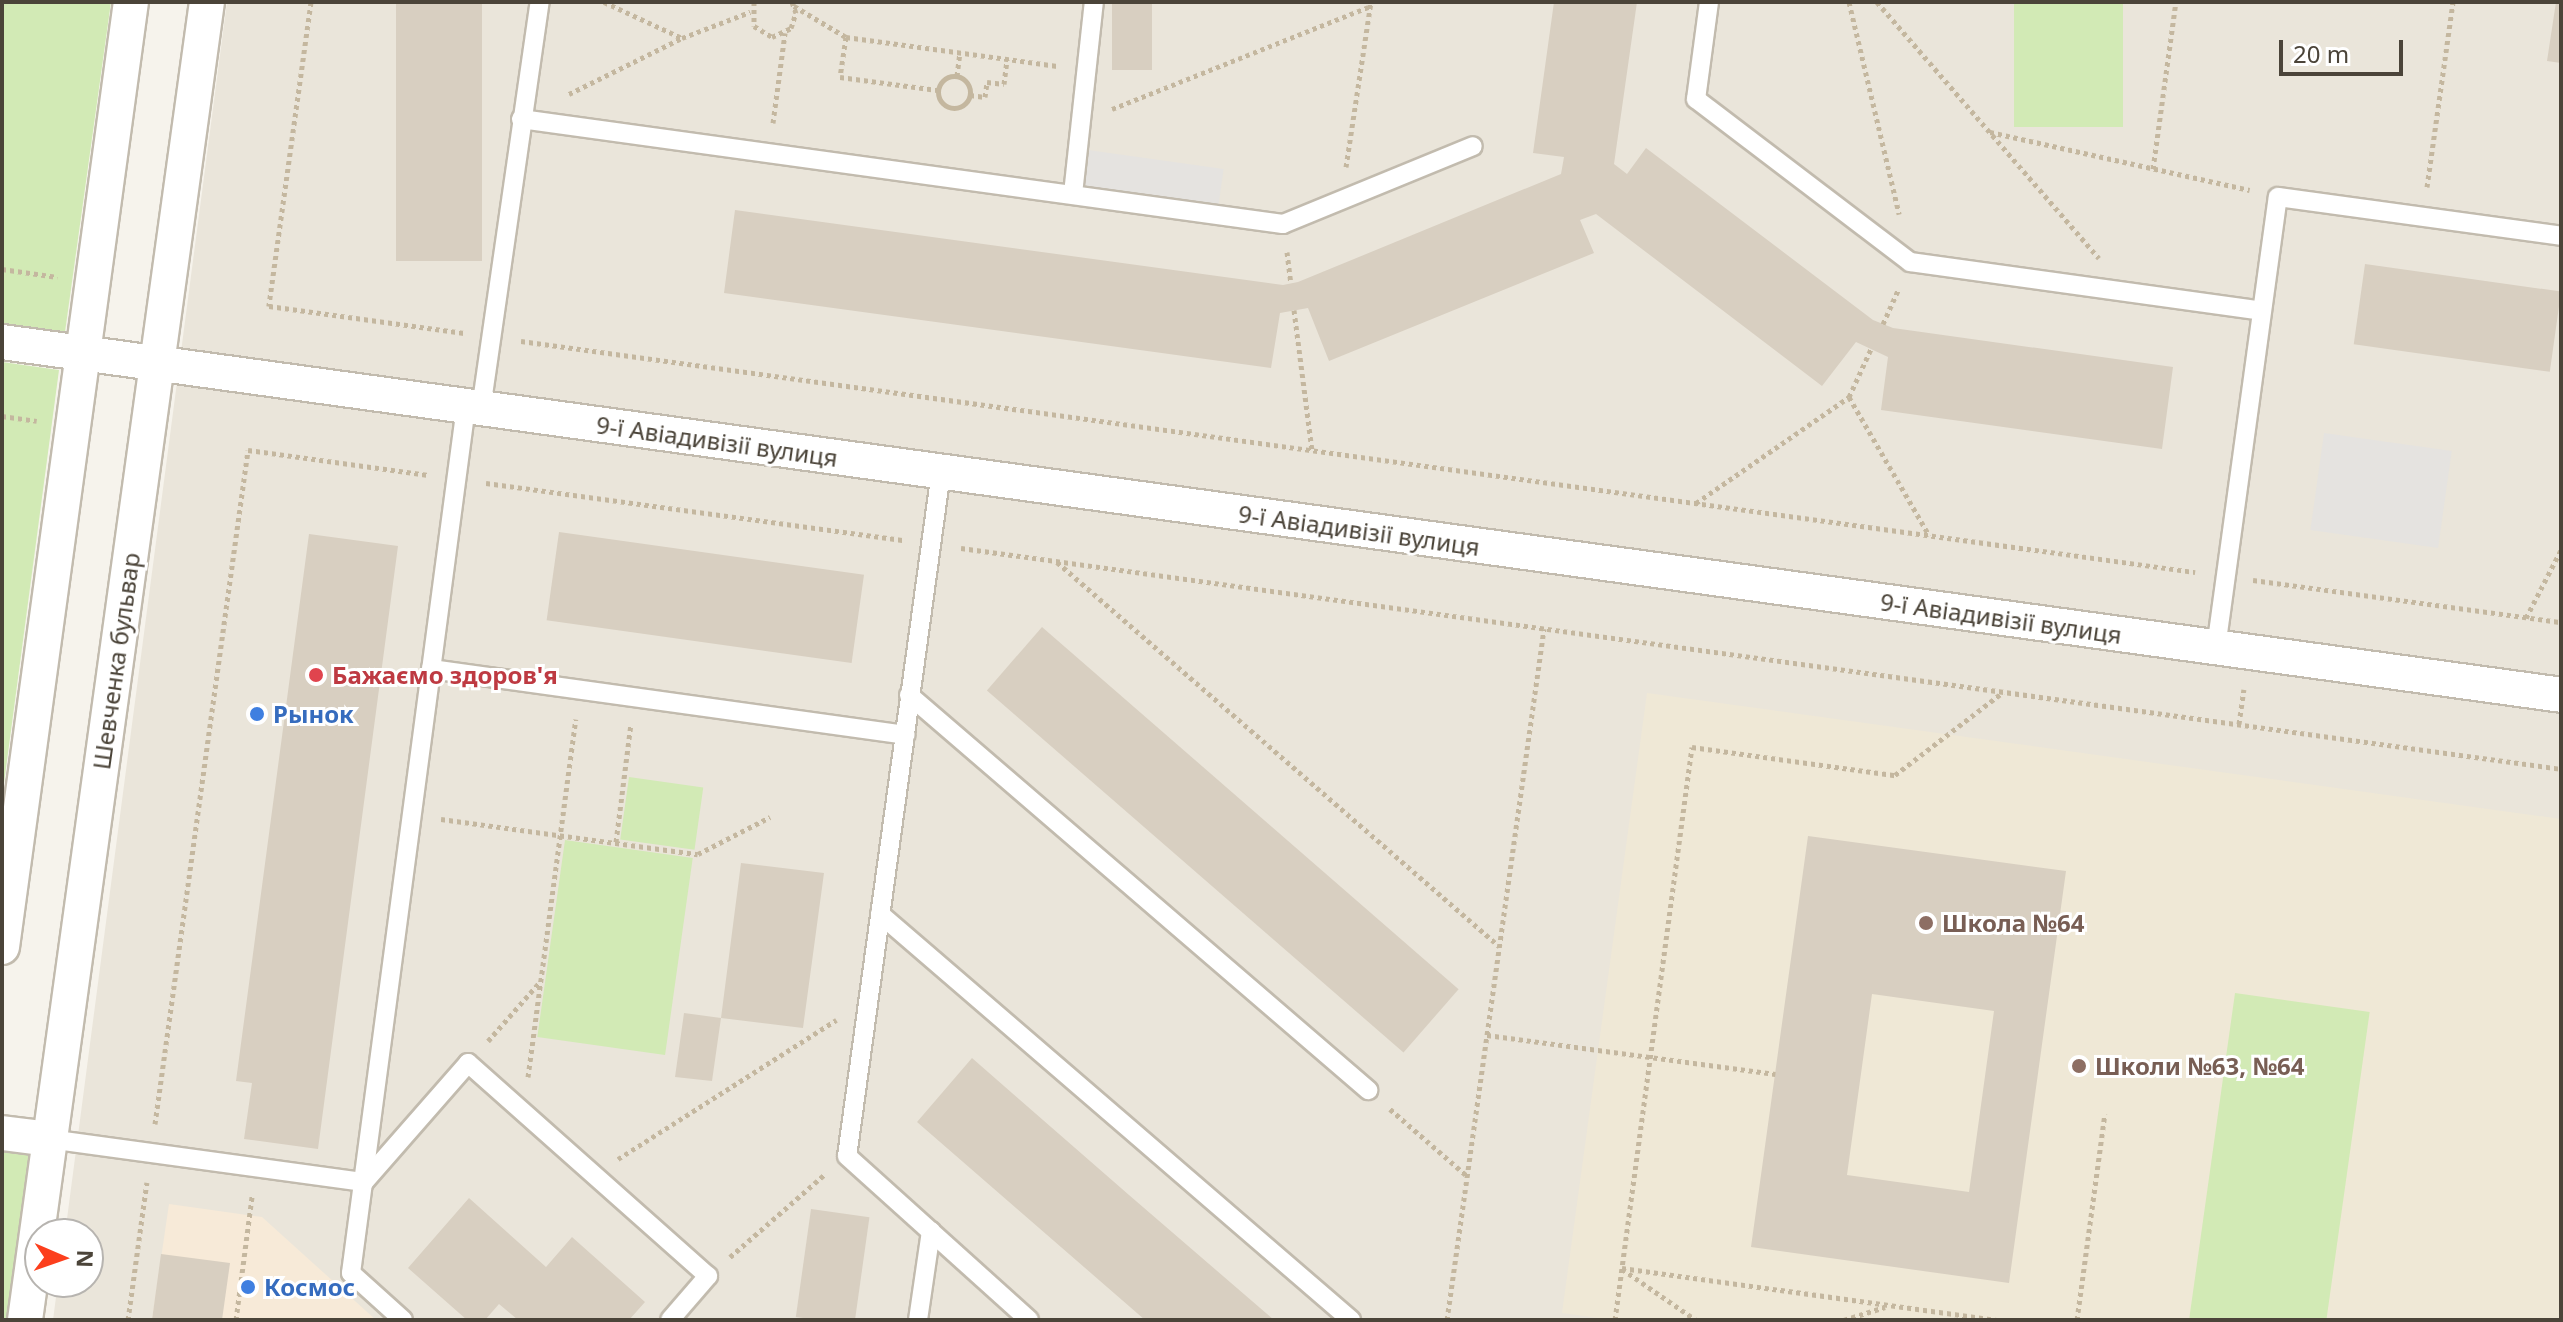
<!DOCTYPE html>
<meta charset="utf-8">
<style>
body{margin:0}
#map{position:relative;width:2563px;height:1322px;overflow:hidden;background:#f6f3ec;font-family:"Noto Sans",sans-serif}
div>[style]{position:absolute}
[style*='--x']{left:calc(var(--x)*1px);top:calc(var(--y)*1px);width:calc(var(--w)*1px);rotate:calc(var(--a)*1deg)}
.residential>*{inset:0;background:#eae5da}
.commercial>*{inset:0;background:#f7ead8}
.education>*{inset:0;background:#efe8d6}
.green>*{inset:0;background:#d2eab5;transform-origin:0 0}
.parking>*{inset:0;background:#e5e3e0;transform-origin:0 0}
.building>*{inset:0;background:#d8cfc1;transform-origin:0 0}
.path>*{height:5px;margin-top:-2.5px;transform-origin:0;background:repeating-linear-gradient(90deg,#c4b79f 0 4px,transparent 0 8px)}
.path>.ring{margin:-2.5px;padding:0;box-sizing:content-box;background:none;border:5px solid #c4b79f;border-radius:50%}
.roads{filter:drop-shadow(2px 0 #c2bbae) drop-shadow(-2px 0 #c2bbae) drop-shadow(0 2px #c2bbae) drop-shadow(0 -2px #c2bbae)}
.service>*{height:18px;margin:-9px;padding:0 9px;transform-origin:9px;border-radius:9px;background:#fff}
.minor>*{height:34px;margin:-17px;padding:0 17px;transform-origin:17px;border-radius:17px;background:#fff}
.dots>*{width:22px;height:22px;translate:-50% -50%;box-sizing:border-box;border:4px solid #fff;border-radius:50%}
span{translate:-50% -50%;white-space:nowrap;text-align:center;line-height:1.15;-webkit-text-stroke:6px #fff;paint-order:stroke}
.street-label{font-size:24px;color:#4b4439}
.health-label{font-size:24px;color:#be3a42;font-weight:700}
.left{translate:0 -50%;text-align:left}
.shop-label{font-size:24px;color:#366cbe;font-weight:700}
.education-label{font-size:24px;color:#785e54;font-weight:700}
.frame{position:absolute;inset:0;border:4px solid #4b4439;pointer-events:none}
.north{position:absolute;left:24px;top:1218px;width:80px;height:80px;box-sizing:border-box;background:#fff;border:2px solid #b7b4b0;border-radius:50%;rotate:92deg;font-size:22px;font-weight:700;line-height:32px;text-align:center;color:#4b4439}
.north::after{content:'';display:block;margin:auto;width:28px;height:36px;background:#fc3f1d;clip-path:polygon(50% 0,100% 100%,50% 72%,0 100%)}
.scale{position:absolute;left:2279px;top:40px;width:124px;height:36px;box-sizing:border-box;border:4px solid #4b4439;border-top:0;padding-left:10px;font-size:24px;line-height:28px;white-space:nowrap;color:#4b4439;-webkit-text-stroke:6px #fff;paint-order:stroke}
</style>
<div id="map">
<div class="residential">
<i style="clip-path:polygon(227px 2px,2561px 2px,2561px 1320px,53px 1320px,58px 1282px,88px 1282px,88px 1234px,65px 1234px)"></i>
</div>
<div class="commercial">
<i style="clip-path:polygon(169px 1204px,262px 1217px,376px 1320px,152px 1320px)"></i>
</div>
<div class="education">
<i style="clip-path:polygon(1647px 693px,2561px 819px,2561px 1320px,1613px 1320px,1562px 1313px)"></i>
</div>
<div class="green">
<i style="clip-path:polygon(2px 2px,111px 2px,65px 332px,2px 323px)"></i>
<i style="left:2014px;top:2px;width:109px;height:125px"></i>
<i style="clip-path:polygon(2px 362px,59px 370px,2px 798px)"></i>
<i style="left:629px;top:777px;width:75px;height:63px;rotate:8deg"></i>
<i style="left:565px;top:840px;width:129px;height:199px;rotate:8deg"></i>
<i style="left:2235px;top:993px;width:136px;height:328px;rotate:8deg"></i>
<i style="clip-path:polygon(2px 1148px,32px 1152px,10px 1320px,2px 1320px)"></i>
</div>
<div class="parking">
<i style="left:1081px;top:149px;width:144px;height:40px;rotate:8deg"></i>
<i style="left:2324px;top:433px;width:129px;height:98px;rotate:8deg"></i>
</div>
<div class="building">
<i style="left:396px;top:2px;width:86px;height:259px"></i>
<i style="left:1112px;top:2px;width:40px;height:68px"></i>
<i style="clip-path:polygon(1554px 2px,1637px 2px,1614px 164px,1627px 174px,1646px 148px,1873px 320px,1893px 328px,2173px 367px,2162px 449px,1881px 410px,1888px 357px,1856px 342px,1822px 386px,1596px 214px,1580px 220px,1594px 253px,1329px 361px,1308px 308px,1280px 313px,1271px 368px,724px 293px,735px 210px,1283px 285px,1298px 282px,1561px 174px,1564px 157px,1533px 153px)"></i>
<i style="clip-path:polygon(2556px 2px,2561px 2px,2561px 63px,2547px 61px)"></i>
<i style="left:2365px;top:264px;width:198px;height:81px;rotate:8deg"></i>
<i style="left:559px;top:532px;width:308px;height:89px;rotate:8deg"></i>
<i style="clip-path:polygon(309px 534px,398px 546px,318px 1149px,244px 1139px,252px 1083px,236px 1081px)"></i>
<i style="left:1042px;top:627px;width:552px;height:84px;rotate:41deg"></i>
<i style="clip-path:polygon(evenodd,1808px 836px,2066px 871px,2009px 1283px,1751px 1247px,1808px 836px,1872px 994px,1994px 1011px,1969px 1192px,1847px 1175px,1872px 994px)"></i>
<i style="clip-path:polygon(741px 863px,824px 873px,803px 1028px,721px 1018px,712px 1081px,675px 1077px,684px 1013px,721px 1018px)"></i>
<i style="clip-path:polygon(972px 1058px,1129px 1195px,1274px 1320px,1145px 1320px,917px 1122px)"></i>
<i style="clip-path:polygon(469px 1198px,546px 1267px,572px 1237px,645px 1302px,629px 1320px,518px 1320px,499px 1304px,485px 1320px,467px 1320px,408px 1268px)"></i>
<i style="left:811px;top:1209px;width:59px;height:109px;rotate:8deg"></i>
<i style="clip-path:polygon(161px 1254px,230px 1263px,222px 1320px,152px 1320px)"></i>
</div>
<div class="path">
<i style="--x:311;--y:2;--w:307;--a:97.9"></i>
<i style="--x:269;--y:306;--w:197;--a:7.9"></i>
<i style="--x:604;--y:2;--w:86;--a:24.8"></i>
<i style="--x:754;--y:2;--w:24;--a:90"></i>
<i style="--x:754;--y:26;--w:21;--a:31"></i>
<i style="--x:772;--y:37;--w:21;--a:-25"></i>
<i style="--x:791;--y:28;--w:16;--a:-72"></i>
<i style="--x:796;--y:13;--w:12;--a:-110"></i>
<i style="--x:1849;--y:2;--w:218;--a:76.7"></i>
<i style="--x:1877;--y:2;--w:339;--a:49.1"></i>
<i style="--x:794;--y:6;--w:61;--a:30.8"></i>
<i style="--x:846;--y:37;--w:215;--a:7.8"></i>
<i style="--x:846;--y:37;--w:40;--a:98.5"></i>
<i style="--x:840;--y:77;--w:98;--a:7.6"></i>
<i class="ring" style="left:938px;top:76px;width:27px;height:27px"></i>
<i style="--x:957;--y:76;--w:24;--a:-83"></i>
<i style="--x:569;--y:94;--w:126;--a:-26.4"></i>
<i style="--x:682;--y:38;--w:73;--a:-20.9"></i>
<i style="--x:970;--y:95;--w:15;--a:8"></i>
<i style="--x:985;--y:97;--w:15;--a:-82"></i>
<i style="--x:987;--y:82;--w:17;--a:7"></i>
<i style="--x:1004;--y:84;--w:25;--a:-83"></i>
<i style="--x:1112;--y:109;--w:276;--a:-21.7"></i>
<i style="--x:773;--y:123;--w:91;--a:-82.4"></i>
<i style="--x:1990;--y:132;--w:266;--a:12.6"></i>
<i style="--x:1346;--y:167;--w:167;--a:-81.4"></i>
<i style="--x:2153;--y:169;--w:169;--a:-82.2"></i>
<i style="--x:2427;--y:187;--w:187;--a:-82"></i>
<i style="--x:1287;--y:252;--w:31;--a:83"></i>
<i style="--x:2;--y:269;--w:56;--a:8.3"></i>
<i style="--x:1294;--y:310;--w:141;--a:82.7"></i>
<i style="--x:1883;--y:324;--w:39;--a:-66"></i>
<i style="--x:521;--y:341;--w:1690;--a:7.86"></i>
<i style="--x:1849;--y:397;--w:160;--a:59.9"></i>
<i style="--x:2;--y:416;--w:35;--a:8"></i>
<i style="--x:486;--y:483;--w:422;--a:7.8"></i>
<i style="--x:1696;--y:503;--w:186;--a:-34.7"></i>
<i style="--x:1849;--y:397;--w:53;--a:-65.4"></i>
<i style="--x:961;--y:548;--w:1615;--a:7.86"></i>
<i style="--x:1057;--y:562;--w:586;--a:40.98"></i>
<i style="--x:2253;--y:580;--w:311;--a:7.8"></i>
<i style="--x:2526;--y:618;--w:76;--a:-62.8"></i>
<i style="--x:2239;--y:724;--w:35;--a:-82"></i>
<i style="--x:441;--y:819;--w:259;--a:7.8"></i>
<i style="--x:698;--y:854;--w:81;--a:-27.2"></i>
<i style="--x:616;--y:842;--w:119;--a:-82.8"></i>
<i style="--x:1487;--y:1035;--w:291;--a:7.7"></i>
<i style="--x:488;--y:1041;--w:77;--a:-48.7"></i>
<i style="--x:528;--y:1077;--w:361;--a:-82.4"></i>
<i style="--x:1390;--y:1109;--w:102;--a:41"></i>
<i style="--x:155;--y:1124;--w:680;--a:-82.14"></i>
<i style="--x:248;--y:450;--w:182;--a:7.9"></i>
<i style="--x:618;--y:1159;--w:259;--a:-32.5"></i>
<i style="--x:730;--y:1257;--w:126;--a:-41.1"></i>
<i style="--x:1622;--y:1268;--w:378;--a:7.9"></i>
<i style="--x:1622;--y:1269;--w:90;--a:34.6"></i>
<i style="--x:128;--y:1320;--w:139;--a:-82.2"></i>
<i style="--x:236;--y:1320;--w:125;--a:-82.6"></i>
<i style="--x:1447;--y:1320;--w:698;--a:-82.01"></i>
<i style="--x:1615;--y:1320;--w:578;--a:-82.35"></i>
<i style="--x:1692;--y:747;--w:205;--a:7.9"></i>
<i style="--x:1895;--y:775;--w:136;--a:-37.5"></i>
<i style="--x:1844;--y:1320;--w:43;--a:-17.6"></i>
<i style="--x:2077;--y:1320;--w:208;--a:-82.3"></i>
</div>
<div class="roads">
<div class="service">
<i style="--x:1709;--y:2;--w:98;--a:97.6"></i>
<i style="--x:1696;--y:99;--w:269;--a:37.3"></i>
<i style="--x:1910;--y:262;--w:355;--a:7.9"></i>
<i style="--x:521;--y:119;--w:769;--a:7.85"></i>
<i style="--x:1283;--y:224;--w:205;--a:-22.3"></i>
<i style="--x:1073;--y:194;--w:193;--a:-83.8"></i>
<i style="--x:481;--y:409;--w:411;--a:-81.8"></i>
<i style="--x:941;--y:472;--w:690;--a:97.82"></i>
<i style="--x:847;--y:1156;--w:245;--a:42"></i>
<i style="--x:2216;--y:648;--w:455;--a:-82.2"></i>
<i style="--x:2278;--y:197;--w:286;--a:7.8"></i>
<i style="--x:431;--y:669;--w:479;--a:7.9"></i>
<i style="--x:909;--y:695;--w:606;--a:40.71"></i>
<i style="--x:880;--y:914;--w:622;--a:40.76"></i>
<i style="--x:49;--y:1139;--w:318;--a:7.8"></i>
<i style="--x:364;--y:1182;--w:158;--a:-48.8"></i>
<i style="--x:468;--y:1063;--w:321;--a:41.6"></i>
<i style="--x:708;--y:1276;--w:58;--a:130.8"></i>
<i style="--x:403;--y:1320;--w:70;--a:-137.9"></i>
<i style="--x:351;--y:1273;--w:874;--a:-82.44"></i>
<i style="--x:918;--y:1320;--w:90;--a:-81.7"></i>
</div>
<div class="minor">
<i style="--x:2;--y:342;--w:2583;--a:7.85"></i>
<i style="--x:2;--y:947;--w:954;--a:-82.23"></i>
<i style="--x:2;--y:1133;--w:47;--a:7.3"></i>
<i style="--x:25;--y:1320;--w:1331;--a:-82.14"></i>
</div>
</div>
<div class="dots">
<i style="left:316px;top:675px;background:#e0444e"></i>
<i style="left:257px;top:714px;background:#3f7fe0"></i>
<i style="left:1926px;top:923px;background:#8d6e63"></i>
<i style="left:2079px;top:1066px;background:#8d6e63"></i>
<i style="left:248px;top:1287px;background:#3f7fe0"></i>
</div>
<div class="street-label">
<span style="left:717px;top:441px;rotate:8deg">9-ї Авіадивізії вулиця</span>
<span style="left:1359px;top:530px;rotate:8deg">9-ї Авіадивізії вулиця</span>
<span style="left:2001px;top:618px;rotate:8deg">9-ї Авіадивізії вулиця</span>
<span style="left:116px;top:661px;rotate:-82deg">Шевченка бульвар</span>
</div>
<div class="health-label">
<span class="left" style="left:332px;top:675px">Бажаємо здоров'я</span>
</div>
<div class="shop-label">
<span class="left" style="left:273px;top:714px">Рынок</span>
<span class="left" style="left:264px;top:1287px">Космос</span>
</div>
<div class="education-label">
<span class="left" style="left:1942px;top:923px">Школа №64</span>
<span class="left" style="left:2095px;top:1066px">Школи №63, №64</span>
</div>
<div class="frame"></div>
<div class="north">N</div>
<div class="scale">20 m</div>
</div>
